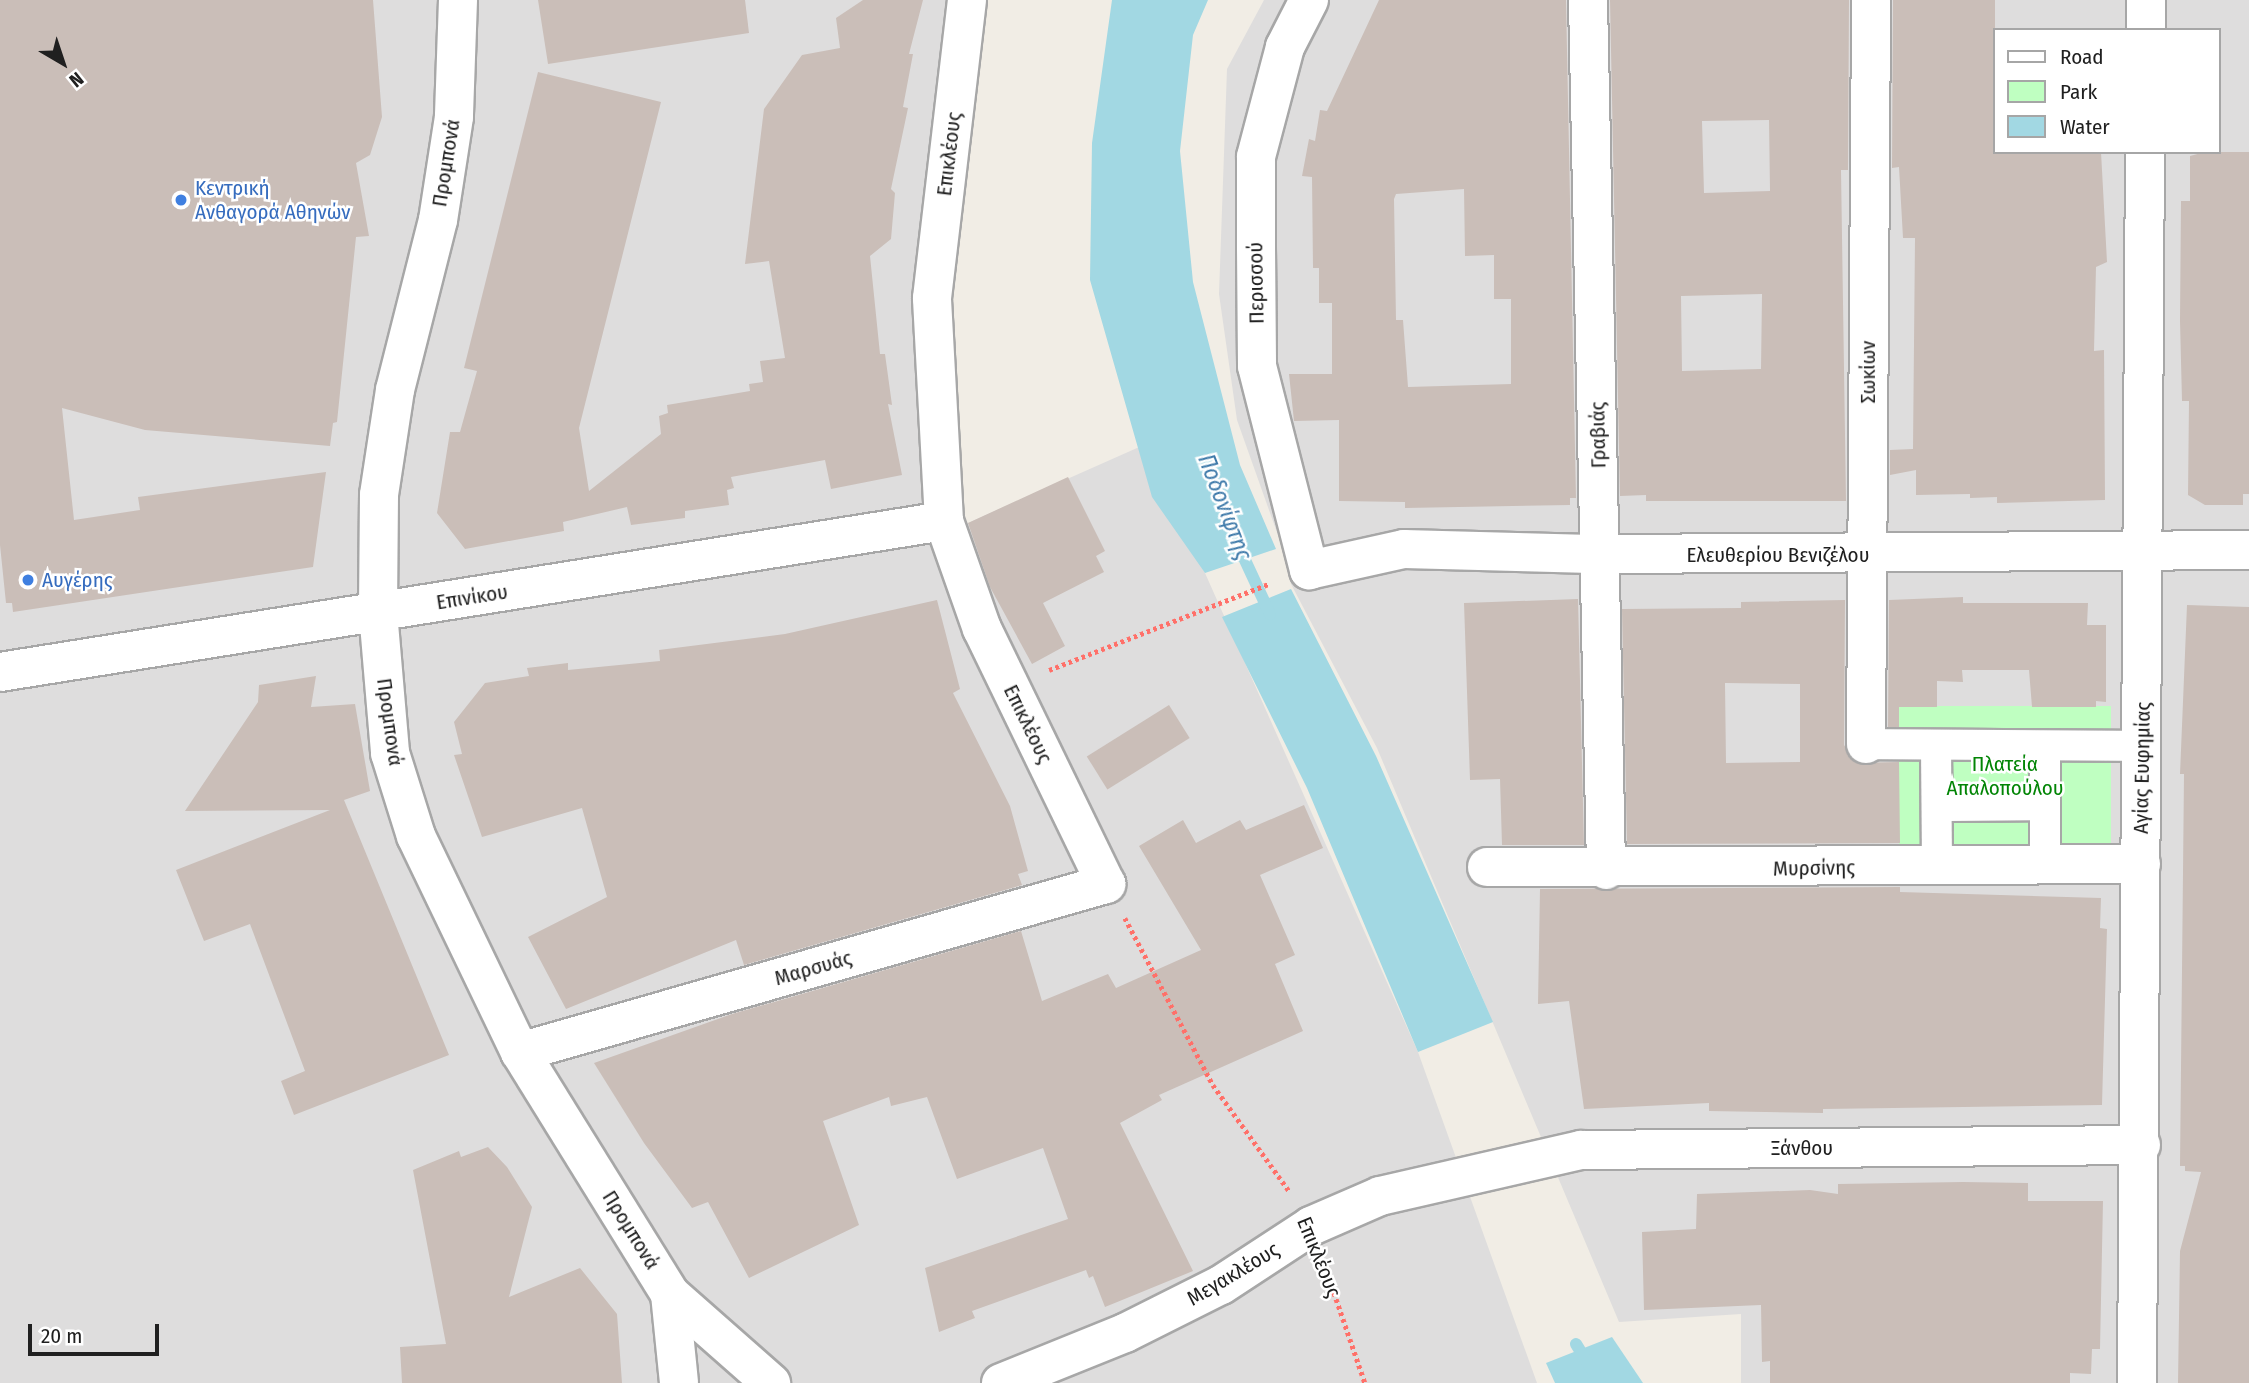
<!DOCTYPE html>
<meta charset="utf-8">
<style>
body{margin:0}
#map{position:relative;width:2249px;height:1383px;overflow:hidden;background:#f1ede5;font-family:"Fira Sans Condensed",sans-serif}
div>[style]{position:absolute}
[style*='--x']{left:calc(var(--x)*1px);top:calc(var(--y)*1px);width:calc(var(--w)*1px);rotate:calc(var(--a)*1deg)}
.residential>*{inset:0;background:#dedddd}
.park>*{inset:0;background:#bfffc1;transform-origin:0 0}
.water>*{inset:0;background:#a2d8e3}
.stream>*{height:12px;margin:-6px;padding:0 6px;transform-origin:6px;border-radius:6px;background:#a2d8e3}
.building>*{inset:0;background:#cabeb8;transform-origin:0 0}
.path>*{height:4.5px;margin-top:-2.25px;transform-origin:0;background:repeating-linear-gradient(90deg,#ff7069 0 3.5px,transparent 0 7px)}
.roads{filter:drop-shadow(2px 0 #a7a7a7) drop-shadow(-2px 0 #a7a7a7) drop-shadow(0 2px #a7a7a7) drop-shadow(0 -2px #a7a7a7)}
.pedestrian>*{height:30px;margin:-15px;padding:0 15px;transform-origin:15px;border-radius:15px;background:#fff}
.minor>*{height:38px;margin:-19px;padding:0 19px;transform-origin:19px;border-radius:19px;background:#fff}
.dots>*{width:19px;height:19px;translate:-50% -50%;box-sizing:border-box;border:4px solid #fff;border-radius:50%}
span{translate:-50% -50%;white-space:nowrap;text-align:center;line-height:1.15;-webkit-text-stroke:5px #fff;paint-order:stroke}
.street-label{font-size:21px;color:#202020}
.shop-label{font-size:21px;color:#366cbe}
.left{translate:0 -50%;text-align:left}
.park-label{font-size:21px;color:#028505}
.water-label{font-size:23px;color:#3d79a9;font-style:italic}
.legend{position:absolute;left:1993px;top:28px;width:228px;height:126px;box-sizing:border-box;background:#fff;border:2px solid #a6a6a6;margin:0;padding:9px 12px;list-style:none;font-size:21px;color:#202020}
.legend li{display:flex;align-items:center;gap:14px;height:35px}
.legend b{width:35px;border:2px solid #a6a6a6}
.north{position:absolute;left:28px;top:28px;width:70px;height:70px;-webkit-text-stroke:5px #fff;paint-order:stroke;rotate:141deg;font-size:19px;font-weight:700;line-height:28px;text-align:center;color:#202020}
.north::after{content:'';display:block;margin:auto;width:24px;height:32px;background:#202020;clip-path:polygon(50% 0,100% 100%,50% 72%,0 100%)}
.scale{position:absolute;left:28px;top:1324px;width:131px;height:32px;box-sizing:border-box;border:4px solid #202020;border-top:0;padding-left:9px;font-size:21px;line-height:24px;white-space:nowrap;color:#202020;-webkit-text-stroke:5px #fff;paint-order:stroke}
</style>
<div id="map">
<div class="residential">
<i style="clip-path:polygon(0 0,975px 0,939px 310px,950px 531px,1146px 444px,1167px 508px,1205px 573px,1418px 1052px,1537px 1383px,0 1383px)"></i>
<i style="clip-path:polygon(evenodd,1264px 0,2249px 0,2249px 1383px,1741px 1383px,1741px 1314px,1619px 1322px,1377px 748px,1291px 584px,1280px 541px,1237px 420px,1219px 294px,1227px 69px,1264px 0,1995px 30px,2219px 30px,2219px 152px,1995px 152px,1995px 30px)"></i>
</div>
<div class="park">
<i style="left:2111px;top:706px;width:139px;height:212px;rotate:90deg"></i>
</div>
<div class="water">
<i style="clip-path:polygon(1112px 0,1208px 0,1193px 35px,1180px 151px,1193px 282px,1240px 465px,1276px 549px,1205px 573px,1152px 497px,1090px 280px,1092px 143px)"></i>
<i style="clip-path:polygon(1291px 589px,1376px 756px,1493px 1022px,1418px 1052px,1307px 788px,1222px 617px)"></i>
<i style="clip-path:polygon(1612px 1337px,1643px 1383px,1555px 1383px,1546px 1363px)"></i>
</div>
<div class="stream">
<i style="--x:1238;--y:545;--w:76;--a:65.1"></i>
<i style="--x:1576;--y:1344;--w:46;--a:58.4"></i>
</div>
<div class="building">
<i style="clip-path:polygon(0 0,373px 0,382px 117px,370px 155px,356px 163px,369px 236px,356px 237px,337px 422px,333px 423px,330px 446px,145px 430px,62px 408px,74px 520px,140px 510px,138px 497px,326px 472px,313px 567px,13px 612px,12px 603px,6px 603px,0 545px)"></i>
<i style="clip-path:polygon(538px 0,745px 0,749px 33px,548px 64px)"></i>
<i style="clip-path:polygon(863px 0,923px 0,909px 54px,913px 54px,903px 107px,908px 108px,891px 189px,895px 193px,891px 239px,870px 256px,880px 354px,885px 354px,892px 405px,888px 404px,902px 475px,831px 489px,825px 460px,731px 477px,734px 488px,727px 490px,729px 505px,685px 511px,685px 518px,631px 525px,627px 507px,563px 522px,564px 531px,465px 549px,437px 513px,450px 432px,460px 432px,477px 371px,464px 368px,538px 72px,661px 102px,579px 428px,589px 491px,661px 434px,659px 416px,668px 413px,667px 405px,750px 391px,749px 384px,763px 382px,760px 361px,785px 358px,769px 261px,745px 264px,764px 109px,802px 55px,840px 48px,836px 18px)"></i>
<i style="clip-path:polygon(evenodd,1379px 0,1566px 0,1576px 498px,1570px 498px,1570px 505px,1405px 508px,1405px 502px,1339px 501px,1339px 420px,1294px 421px,1289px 374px,1332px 374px,1332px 303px,1319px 303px,1319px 268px,1313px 268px,1312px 177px,1302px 176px,1309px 139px,1315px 141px,1320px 110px,1327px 111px,1379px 0,1464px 189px,1465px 256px,1494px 255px,1494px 299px,1511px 299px,1511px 384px,1408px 387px,1403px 320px,1396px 320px,1394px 199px,1396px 194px,1464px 189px)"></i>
<i style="clip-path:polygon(evenodd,1610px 0,1849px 0,1848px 170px,1841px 170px,1846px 501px,1646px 501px,1646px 495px,1620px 496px,1610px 0,1769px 120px,1770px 191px,1704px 193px,1702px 121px,1769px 120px,1610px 0,1762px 294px,1761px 369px,1682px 371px,1681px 296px,1762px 294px)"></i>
<i style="clip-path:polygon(1893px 0,1995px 0,1995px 152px,2101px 152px,2107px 262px,2096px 267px,2094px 351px,2104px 350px,2105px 500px,1997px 503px,1997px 497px,1970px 498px,1970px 494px,1916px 495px,1916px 470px,1890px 475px,1890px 450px,1913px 449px,1915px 238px,1903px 238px,1899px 167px,1892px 168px)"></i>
<i style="clip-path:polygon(2205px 152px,2249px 152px,2249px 494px,2243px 494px,2243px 505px,2205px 505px,2188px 495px,2189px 401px,2182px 401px,2180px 321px,2181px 201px,2190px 201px,2190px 156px)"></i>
<i style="clip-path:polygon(1068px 477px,1105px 551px,1096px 556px,1104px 572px,1043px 603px,1065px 646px,1032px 664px,990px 587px,968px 523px)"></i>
<i style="clip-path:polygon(1963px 597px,1963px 603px,2088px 603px,2087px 625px,2106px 625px,2106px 702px,2096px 701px,2096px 707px,2032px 707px,2029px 670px,1962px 670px,1963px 682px,1937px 681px,1937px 707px,1899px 707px,1899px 727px,1888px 727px,1889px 600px)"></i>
<i style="clip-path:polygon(1578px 599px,1584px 845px,1502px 845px,1500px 779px,1470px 780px,1464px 603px)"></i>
<i style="clip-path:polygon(937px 600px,960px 689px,953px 693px,1010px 806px,1028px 871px,1018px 874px,1022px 885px,744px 965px,736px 940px,566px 1009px,528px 937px,607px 897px,582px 808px,482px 837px,454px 755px,462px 754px,454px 722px,485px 683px,529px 676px,527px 668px,568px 663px,568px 670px,660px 661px,659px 650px,785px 634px)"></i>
<i style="clip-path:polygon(evenodd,1845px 600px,1844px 745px,1856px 763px,1899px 762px,1900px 843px,1627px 844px,1622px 609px,1741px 608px,1741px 602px,1845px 600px,1725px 683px,1800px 684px,1800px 762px,1726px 763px,1725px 683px)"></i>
<i style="clip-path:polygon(2187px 605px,2249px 607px,2249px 1383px,2178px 1383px,2180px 1251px,2201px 1172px,2185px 1171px,2185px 1166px,2180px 1166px,2184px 774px,2180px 774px)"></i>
<i style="clip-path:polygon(316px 676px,311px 707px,355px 704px,370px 791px,344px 800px,449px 1055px,294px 1115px,281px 1081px,305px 1071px,250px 924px,204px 941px,176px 870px,330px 810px,185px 811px,258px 702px,259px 685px)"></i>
<i style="left:1169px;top:705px;width:39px;height:97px;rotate:58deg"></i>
<i style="clip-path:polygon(1304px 805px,1323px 848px,1260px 875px,1295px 955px,1275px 964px,1303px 1031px,1159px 1095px,1162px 1100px,1120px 1123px,1193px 1271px,1105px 1307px,1093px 1276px,1089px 1278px,1086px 1270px,972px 1311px,975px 1318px,939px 1332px,925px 1268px,1068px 1219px,1043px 1148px,957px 1179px,927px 1097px,891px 1106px,889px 1097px,823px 1121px,859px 1225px,749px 1278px,708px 1202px,692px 1208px,644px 1143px,594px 1063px,732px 1014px,1021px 931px,1042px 1001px,1108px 974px,1116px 988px,1201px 950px,1139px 846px,1183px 820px,1196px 843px,1240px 820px,1246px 830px)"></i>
<i style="clip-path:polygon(1900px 887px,1900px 892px,2101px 898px,2100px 928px,2107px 929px,2102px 1105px,1823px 1109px,1823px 1113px,1709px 1111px,1709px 1103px,1584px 1109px,1569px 1001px,1538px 1004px,1540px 889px)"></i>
<i style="clip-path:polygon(488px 1147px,507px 1167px,532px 1207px,509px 1297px,580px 1268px,617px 1314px,622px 1383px,402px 1383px,400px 1347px,446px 1344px,413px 1170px,459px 1151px,461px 1157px)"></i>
<i style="clip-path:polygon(1963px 1182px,2028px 1183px,2028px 1201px,2103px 1201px,2100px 1349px,2092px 1349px,2091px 1374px,2070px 1373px,2070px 1383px,1770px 1383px,1770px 1361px,1762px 1362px,1761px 1305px,1644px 1310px,1642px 1232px,1696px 1229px,1697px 1194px,1810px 1190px,1838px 1194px,1838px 1184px)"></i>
</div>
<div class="path">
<i style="--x:1049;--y:670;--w:236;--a:-21.4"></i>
<i style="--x:1125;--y:918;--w:189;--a:62.2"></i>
<i style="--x:1213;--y:1085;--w:132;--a:54.3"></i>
<i style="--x:1325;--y:1266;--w:124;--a:71.1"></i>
</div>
<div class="roads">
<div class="pedestrian">
<i style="--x:1866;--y:744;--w:276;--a:0.4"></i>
<i style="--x:2045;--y:747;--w:118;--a:90"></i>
<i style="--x:1936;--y:748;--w:118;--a:89.5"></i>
<i style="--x:1937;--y:806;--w:108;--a:-0.5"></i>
</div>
<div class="minor">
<i style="--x:458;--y:0;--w:117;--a:92"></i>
<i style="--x:454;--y:117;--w:104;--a:98.8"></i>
<i style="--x:438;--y:220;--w:175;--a:104.2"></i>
<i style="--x:395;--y:390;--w:106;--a:98.7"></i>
<i style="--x:379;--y:495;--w:117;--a:90.5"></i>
<i style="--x:378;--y:612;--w:142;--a:85.1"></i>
<i style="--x:390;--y:753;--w:87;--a:72.6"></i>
<i style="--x:416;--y:836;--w:240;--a:64.3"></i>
<i style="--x:520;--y:1052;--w:285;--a:58.2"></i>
<i style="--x:670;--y:1294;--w:89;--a:84.2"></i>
<i style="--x:1309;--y:0;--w:53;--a:117.1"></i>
<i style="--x:1285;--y:47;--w:114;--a:104.8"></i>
<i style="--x:1256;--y:157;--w:91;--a:90"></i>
<i style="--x:1256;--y:248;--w:118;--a:89.5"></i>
<i style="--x:1257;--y:366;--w:211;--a:75.7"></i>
<i style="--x:1309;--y:570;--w:97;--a:-12.5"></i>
<i style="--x:1404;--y:549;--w:197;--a:1.5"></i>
<i style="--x:1601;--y:554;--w:648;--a:-0.35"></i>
<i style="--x:1588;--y:0;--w:870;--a:88.81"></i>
<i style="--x:2146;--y:30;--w:30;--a:-90"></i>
<i style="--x:0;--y:672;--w:956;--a:-9.09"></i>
<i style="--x:1866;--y:744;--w:744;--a:-89.61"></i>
<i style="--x:1487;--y:867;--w:654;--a:-0.26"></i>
<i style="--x:520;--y:1052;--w:610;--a:-16"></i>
<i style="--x:1106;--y:884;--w:284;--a:-115.9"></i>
<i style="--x:982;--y:629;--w:114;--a:-109.4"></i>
<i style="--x:944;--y:521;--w:223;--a:-93.1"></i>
<i style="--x:932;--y:298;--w:300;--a:-83.3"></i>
<i style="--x:670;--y:1294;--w:135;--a:41.4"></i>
<i style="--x:1001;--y:1383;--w:134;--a:-22"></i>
<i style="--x:1125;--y:1333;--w:107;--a:-26.6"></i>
<i style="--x:1221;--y:1285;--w:108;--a:-33.2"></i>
<i style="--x:1311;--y:1226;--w:75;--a:-23.5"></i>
<i style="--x:1380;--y:1196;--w:206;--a:-12.9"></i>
<i style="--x:1581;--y:1150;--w:560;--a:-0.51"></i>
<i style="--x:2137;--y:1383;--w:1231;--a:-89.63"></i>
</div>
</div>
<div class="dots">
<i style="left:181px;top:200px;background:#3f7fe0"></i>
<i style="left:28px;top:580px;background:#3f7fe0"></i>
</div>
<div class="street-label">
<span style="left:949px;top:154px;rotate:-83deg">Επικλέους</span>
<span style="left:446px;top:163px;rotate:-81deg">Προμπονά</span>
<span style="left:1256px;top:283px;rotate:-91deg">Περισσού</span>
<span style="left:1868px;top:372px;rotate:-90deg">Σωκίων</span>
<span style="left:1598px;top:435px;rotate:-91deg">Γραβιάς</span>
<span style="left:1778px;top:555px">Ελευθερίου Βενιζέλου</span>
<span style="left:472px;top:597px;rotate:-9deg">Επινίκου</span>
<span style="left:390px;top:722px;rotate:82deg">Προμπονά</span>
<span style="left:1028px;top:724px;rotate:64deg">Επικλέους</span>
<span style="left:2142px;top:768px;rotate:-89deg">Αγίας Ευφημίας</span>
<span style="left:1814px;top:868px;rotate:-1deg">Μυρσίνης</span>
<span style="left:813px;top:968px;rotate:-16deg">Μαρσυάς</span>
<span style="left:1802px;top:1148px">Ξάνθου</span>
<span style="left:631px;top:1230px;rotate:58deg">Προμπονά</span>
<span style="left:1319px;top:1257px;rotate:68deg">Επικλέους</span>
<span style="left:1233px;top:1274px;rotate:-31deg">Μεγακλέους</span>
</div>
<div class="shop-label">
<span class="left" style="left:195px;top:200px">Κεντρική<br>Ανθαγορά Αθηνών</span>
<span class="left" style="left:42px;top:580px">Αυγέρης</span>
</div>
<div class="park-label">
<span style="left:2005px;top:776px">Πλατεία<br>Απαλοπούλου</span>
</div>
<div class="water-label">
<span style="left:1225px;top:507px;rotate:69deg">Ποδονίφτης</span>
</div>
<ul class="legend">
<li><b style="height:9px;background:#fff"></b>Road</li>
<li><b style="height:19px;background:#bfffc1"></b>Park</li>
<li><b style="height:19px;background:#a2d8e3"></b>Water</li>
</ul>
<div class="north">N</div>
<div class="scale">20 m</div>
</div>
